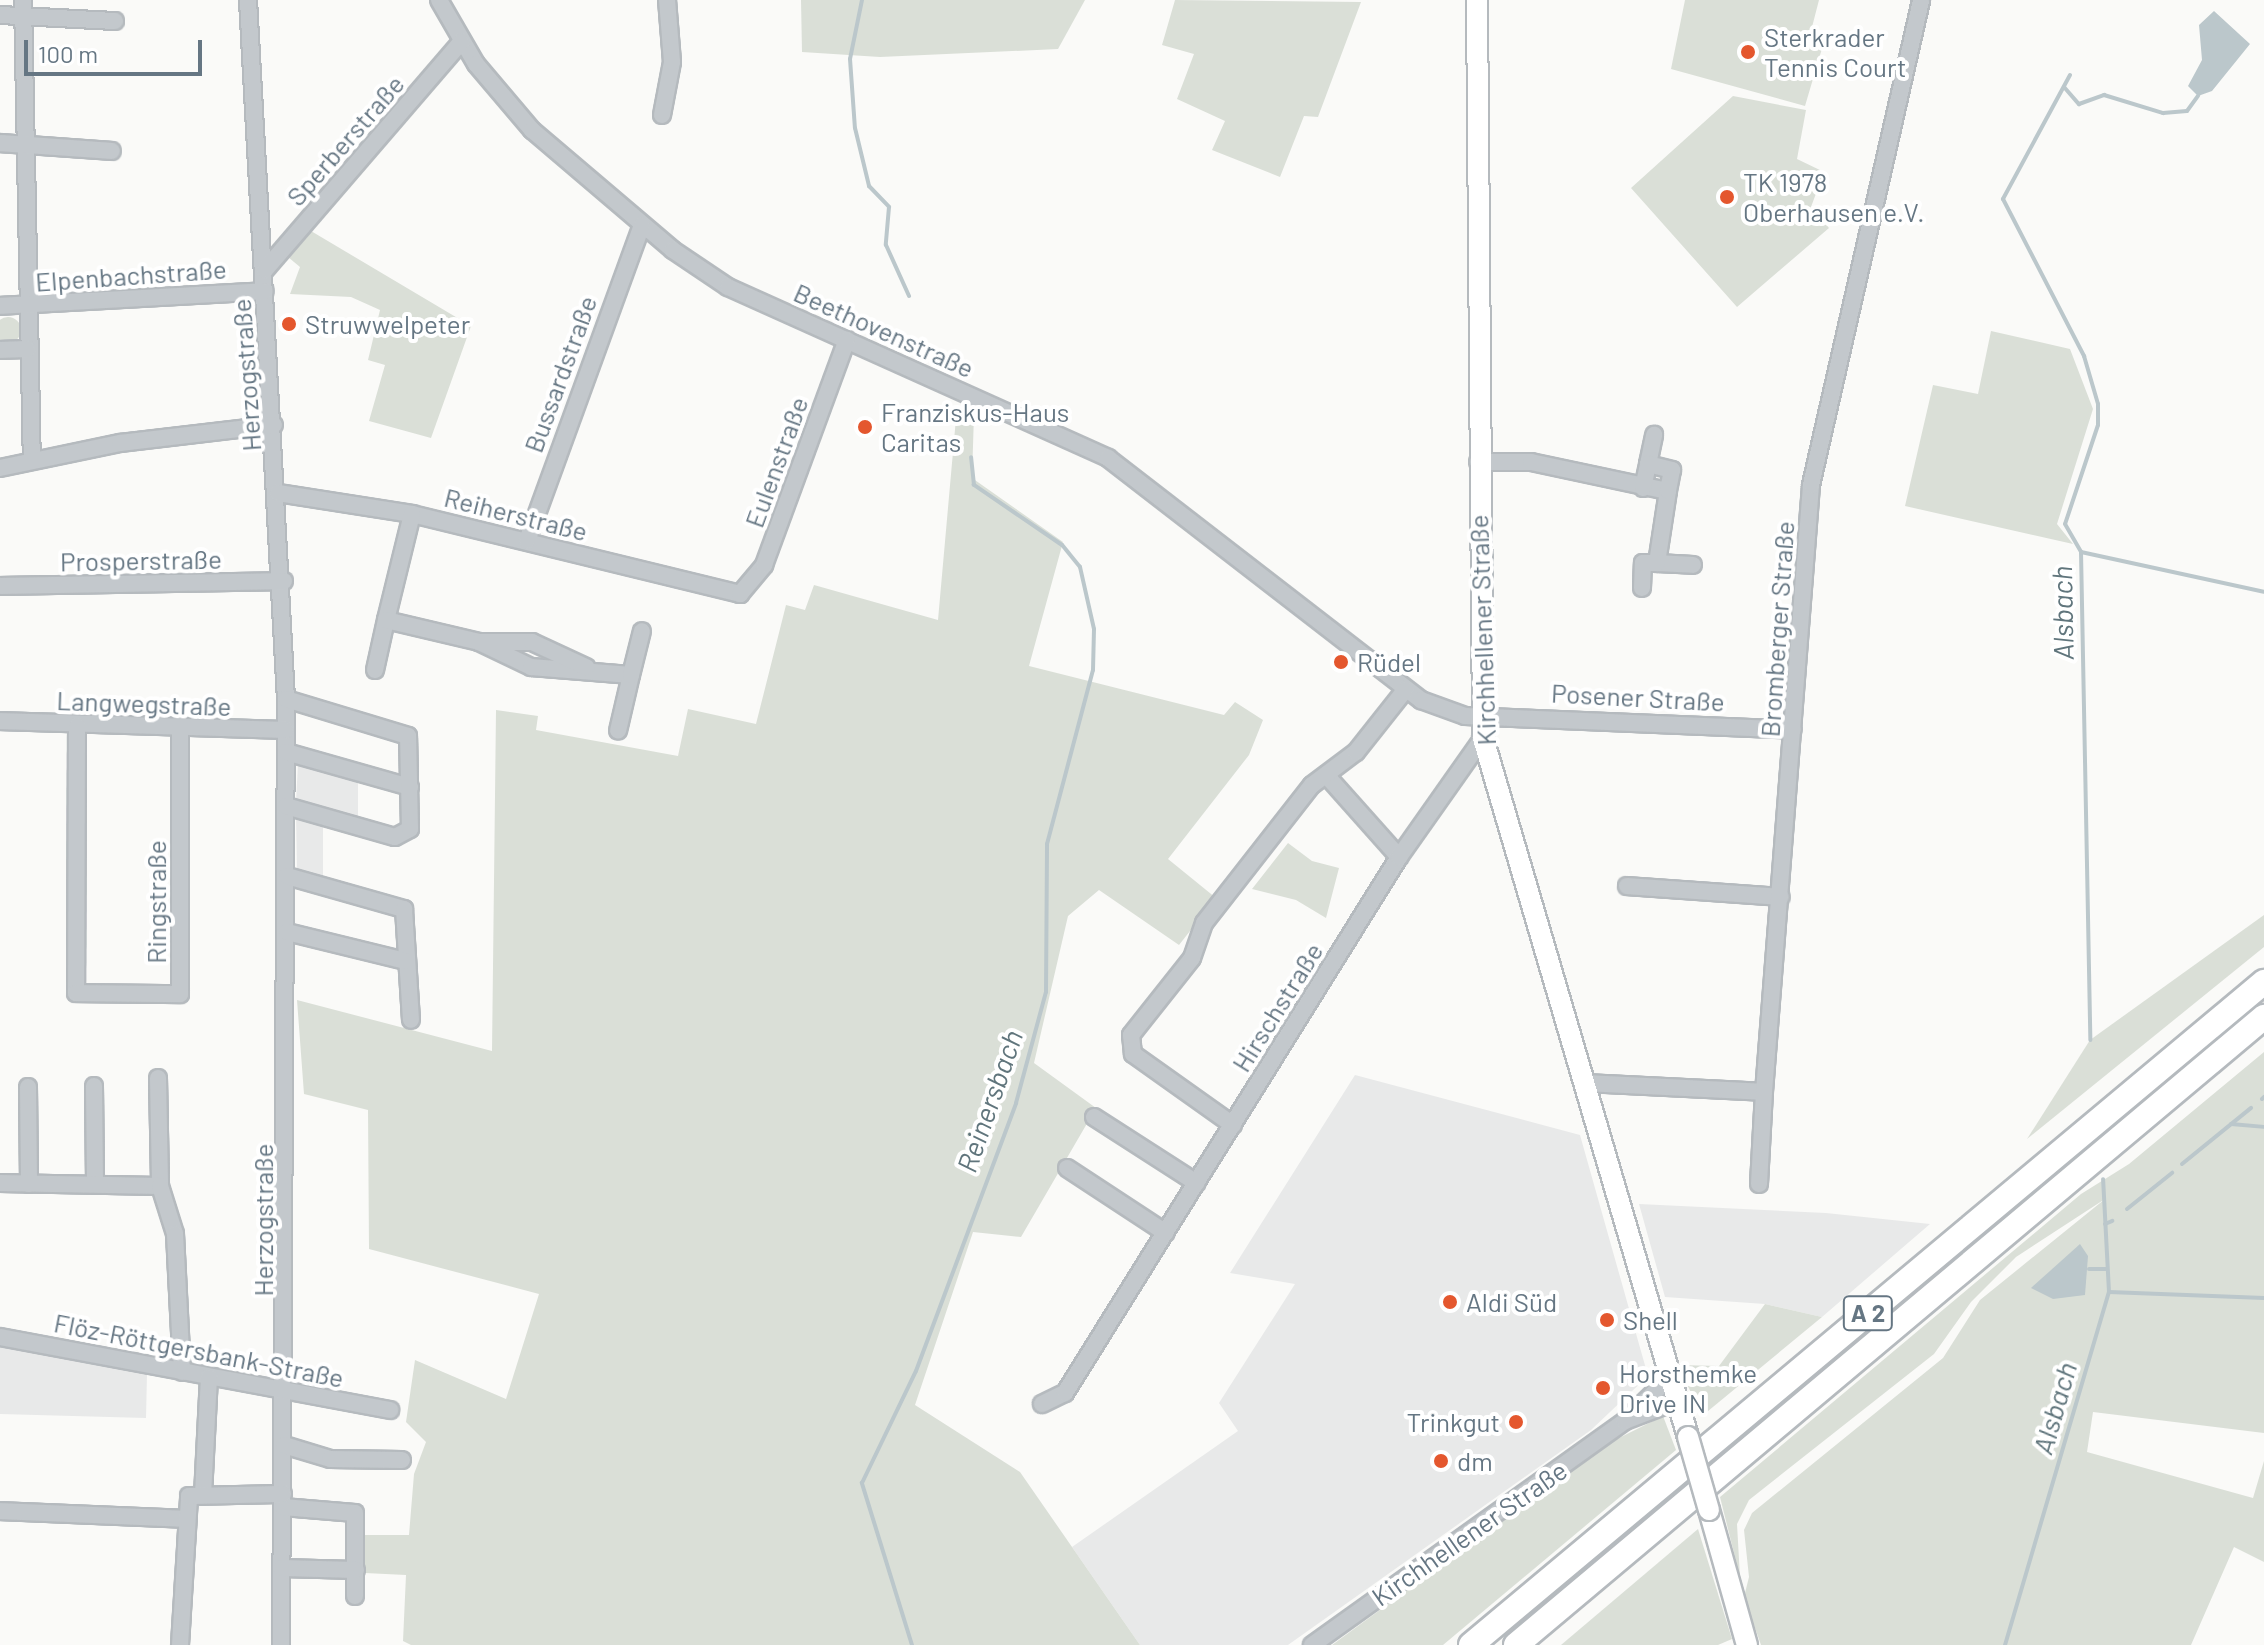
<!DOCTYPE html>
<meta charset="utf-8">
<style>
body{margin:0}
#map{position:relative;width:2264px;height:1645px;overflow:hidden;background:#fafaf8;font-family:Barlow,sans-serif}
div>[style]{position:absolute}
[style*='--x']{left:calc(var(--x)*1px);top:calc(var(--y)*1px);width:calc(var(--w)*1px);rotate:calc(var(--a)*1deg)}
.built>*{inset:0;background:#e8e9e9}
.green>*{inset:0;background:#dadfd7}
.round{border-radius:50%}
.water>*{inset:0;background:#bbc7cb}
.stream>*{height:4px;margin:-2px;padding:0 2px;transform-origin:2px;border-radius:2px;background:#bbc7cb}
.roads{filter:drop-shadow(2px 0 #b5babe) drop-shadow(-2px 0 #b5babe) drop-shadow(0 2px #b5babe) drop-shadow(0 -2px #b5babe)}
.minor>*{height:16px;margin:-8px;padding:0 8px;transform-origin:8px;border-radius:8px;background:#c3c8cc}
.major>*{height:20px;margin:-10px;padding:0 10px;transform-origin:10px;border-radius:10px;background:#fff}
.highway>*{height:24px;margin:-12px;padding:0 12px;transform-origin:12px;border-radius:12px;background:#fff}
.bridges{filter:drop-shadow(2px 0 #b5babe) drop-shadow(-2px 0 #b5babe) drop-shadow(0 2px #b5babe) drop-shadow(0 -2px #b5babe)}
.major-bridge>*{height:20px;margin:-10px;padding:0 10px;transform-origin:10px;border-radius:10px;background:#fff}
.dots>*{width:22px;height:22px;translate:-50% -50%;box-sizing:border-box;border:4px solid #fff;border-radius:50%}
span{translate:-50% -50%;white-space:nowrap;text-align:center;line-height:1.15;-webkit-text-stroke:8px #fff;paint-order:stroke}
.shield-label span{padding:2px 6px;background:#fff;border:2px solid;border-radius:6px;-webkit-text-stroke-width:0}
.shield-label{font-size:24px;color:#657683;font-weight:700}
.poi-label{font-size:26px;color:#657683}
.left{translate:0 -50%;text-align:left}
.right{translate:-100% -50%;text-align:right}
.street-label{font-size:26px;color:#657683}
.water-label{font-size:28px;color:#60757c;font-style:italic}
.scale{position:absolute;left:24px;top:40px;width:178px;height:36px;box-sizing:border-box;border:4px solid #657683;border-top:0;padding-left:10px;font-size:24px;line-height:28px;white-space:nowrap;color:#657683;-webkit-text-stroke:6px #fff;paint-order:stroke}
</style>
<div id="map">
<div class="built">
<i style="clip-path:polygon(298px 763px,358px 777px,358px 821px,296px 802px)"></i>
<i style="clip-path:polygon(296px 814px,323px 821px,323px 880px,297px 872px)"></i>
<i style="clip-path:polygon(1355px 1075px,1580px 1135px,1648px 1376px,1591px 1430px,1288px 1645px,1140px 1645px,1072px 1547px,1238px 1431px,1219px 1403px,1295px 1284px,1230px 1273px)"></i>
<i style="clip-path:polygon(1639px 1204px,1826px 1213px,1930px 1224px,1822px 1317px,1765px 1304px,1665px 1297px)"></i>
<i style="clip-path:polygon(0 1346px,147px 1374px,146px 1418px,0 1414px)"></i>
</div>
<div class="green">
<i style="clip-path:polygon(801px 0,1085px 0,1058px 49px,880px 57px,802px 52px)"></i>
<i style="clip-path:polygon(1175px 0,1361px 2px,1318px 117px,1304px 116px,1280px 177px,1212px 150px,1225px 121px,1177px 99px,1194px 54px,1162px 45px)"></i>
<i style="clip-path:polygon(1685px 0,1819px 0,1811px 31px,1826px 35px,1805px 106px,1671px 69px)"></i>
<i style="clip-path:polygon(1733px 96px,1806px 110px,1797px 159px,1824px 172px,1811px 207px,1829px 228px,1737px 307px,1631px 188px)"></i>
<i style="clip-path:polygon(311px 231px,471px 326px,431px 438px,369px 421px,385px 365px,368px 360px,380px 310px,351px 297px,290px 294px,300px 267px,288px 257px)"></i>
<i class="round" style="left:-5px;top:317px;width:26px;height:26px"></i>
<i style="clip-path:polygon(1991px 331px,2070px 349px,2093px 409px,2057px 524px,2073px 544px,1905px 506px,1933px 385px,1978px 394px)"></i>
<i style="clip-path:polygon(957px 407px,974px 414px,972px 478px,1063px 542px,1029px 666px,1224px 715px,1235px 702px,1263px 720px,1249px 755px,1168px 859px,1216px 898px,1179px 945px,1099px 890px,1068px 916px,1034px 1063px,1096px 1108px,1021px 1237px,973px 1232px,915px 1405px,1020px 1472px,1140px 1645px,411px 1645px,403px 1641px,406px 1575px,365px 1573px,365px 1535px,409px 1535px,414px 1474px,426px 1442px,406px 1422px,415px 1360px,506px 1399px,539px 1294px,369px 1249px,368px 1110px,304px 1094px,297px 1000px,492px 1051px,496px 710px,538px 716px,536px 730px,678px 756px,688px 709px,756px 724px,786px 605px,805px 610px,814px 585px,938px 620px)"></i>
<i style="clip-path:polygon(1288px 843px,1312px 861px,1339px 868px,1326px 918px,1296px 900px,1252px 889px)"></i>
<i style="clip-path:polygon(2264px 915px,2264px 947px,2027px 1139px,2090px 1040px)"></i>
<i style="clip-path:polygon(2264px 1052px,2264px 1433px,2093px 1412px,2087px 1452px,2253px 1498px,2264px 1461px,2264px 1562px,2234px 1547px,2191px 1645px,1761px 1645px,1744px 1597px,1749px 1577px,1744px 1530px,1752px 1513px,1943px 1358px,1980px 1300px,2105px 1199px,2016px 1257px,1971px 1302px,1934px 1354px,1749px 1500px,1737px 1524px,1740px 1577px,1720px 1497px,2081px 1194px,2129px 1164px)"></i>
<i style="clip-path:polygon(1765px 1304px,1822px 1317px,1702px 1416px,1678px 1365px,1719px 1366px)"></i>
<i style="clip-path:polygon(1663px 1416px,1676px 1450px,1443px 1645px,1332px 1645px,1607px 1444px)"></i>
<i style="clip-path:polygon(1698px 1529px,1732px 1639px,1718px 1645px,1561px 1645px)"></i>
</div>
<div class="water">
<i style="clip-path:polygon(2214px 11px,2250px 44px,2212px 91px,2198px 96px,2188px 86px,2202px 60px,2199px 25px)"></i>
<i style="clip-path:polygon(2080px 1244px,2088px 1256px,2085px 1295px,2053px 1299px,2031px 1288px)"></i>
</div>
<div class="stream">
<i style="--x:862;--y:0;--w:60;--a:101.5"></i>
<i style="--x:850;--y:59;--w:69;--a:85.9"></i>
<i style="--x:855;--y:128;--w:60;--a:76.4"></i>
<i style="--x:869;--y:186;--w:29;--a:46"></i>
<i style="--x:889;--y:207;--w:38;--a:95"></i>
<i style="--x:886;--y:245;--w:56;--a:65.7"></i>
<i style="--x:2070;--y:75;--w:141;--a:118.4"></i>
<i style="--x:2003;--y:199;--w:177;--a:62.7"></i>
<i style="--x:2084;--y:356;--w:50;--a:73.7"></i>
<i style="--x:2098;--y:404;--w:21;--a:90"></i>
<i style="--x:2098;--y:425;--w:104;--a:108.4"></i>
<i style="--x:2065;--y:524;--w:32;--a:60"></i>
<i style="--x:2081;--y:552;--w:488;--a:88.9"></i>
<i style="--x:2064;--y:87;--w:23;--a:49"></i>
<i style="--x:2079;--y:104;--w:27;--a:-20"></i>
<i style="--x:2104;--y:95;--w:62;--a:17"></i>
<i style="--x:2163;--y:113;--w:24;--a:-5"></i>
<i style="--x:2187;--y:111;--w:19;--a:-54"></i>
<i style="--x:2081;--y:552;--w:187;--a:12.3"></i>
<i style="--x:2262;--y:1099;--w:3;--a:-45"></i>
<i style="--x:2231;--y:1124;--w:33;--a:5"></i>
<i style="--x:2182;--y:1164;--w:89;--a:-39.1"></i>
<i style="--x:2127;--y:1209;--w:58;--a:-38.7"></i>
<i style="--x:2105;--y:1224;--w:8;--a:-23"></i>
<i style="--x:2089;--y:1269;--w:18;--a:0"></i>
<i style="--x:2109;--y:1292;--w:155;--a:2.2"></i>
<i style="--x:912;--y:1645;--w:170;--a:-107.2"></i>
<i style="--x:862;--y:1483;--w:124;--a:-64.3"></i>
<i style="--x:916;--y:1371;--w:286;--a:-69.5"></i>
<i style="--x:1016;--y:1103;--w:115;--a:-74.9"></i>
<i style="--x:1046;--y:992;--w:148;--a:-89.6"></i>
<i style="--x:1047;--y:844;--w:180;--a:-75.2"></i>
<i style="--x:1093;--y:670;--w:41;--a:-88.6"></i>
<i style="--x:1094;--y:629;--w:64;--a:-102.7"></i>
<i style="--x:1080;--y:567;--w:28;--a:-129"></i>
<i style="--x:1062;--y:545;--w:107;--a:-145.7"></i>
<i style="--x:974;--y:485;--w:28;--a:-96"></i>
<i style="--x:2005;--y:1645;--w:368;--a:-73.6"></i>
<i style="--x:2109;--y:1292;--w:113;--a:-93"></i>
</div>
<div class="roads">
<div class="minor">
<i style="--x:23;--y:0;--w:459;--a:88.9"></i>
<i style="--x:248;--y:0;--w:700;--a:86.89"></i>
<i style="--x:286;--y:699;--w:946;--a:90.3"></i>
<i style="--x:439;--y:0;--w:74;--a:60"></i>
<i style="--x:476;--y:64;--w:87;--a:49.7"></i>
<i style="--x:532;--y:130;--w:185;--a:40.4"></i>
<i style="--x:673;--y:250;--w:66;--a:33.9"></i>
<i style="--x:728;--y:287;--w:417;--a:24.2"></i>
<i style="--x:1108;--y:458;--w:396;--a:37.7"></i>
<i style="--x:1421;--y:700;--w:47;--a:20"></i>
<i style="--x:1465;--y:716;--w:328;--a:2.4"></i>
<i style="--x:0;--y:15;--w:115;--a:3"></i>
<i style="--x:662;--y:115;--w:54;--a:-79.3"></i>
<i style="--x:672;--y:62;--w:62;--a:-94.6"></i>
<i style="--x:0;--y:143;--w:112;--a:4.1"></i>
<i style="--x:265;--y:270;--w:301;--a:-49.3"></i>
<i style="--x:0;--y:306;--w:265;--a:-3.2"></i>
<i style="--x:0;--y:350;--w:27;--a:-2"></i>
<i style="--x:1478;--y:462;--w:53;--a:0"></i>
<i style="--x:1531;--y:462;--w:140;--a:12"></i>
<i style="--x:1668;--y:491;--w:73;--a:98.7"></i>
<i style="--x:1657;--y:563;--w:36;--a:3"></i>
<i style="--x:1648;--y:464;--w:30;--a:-78"></i>
<i style="--x:0;--y:468;--w:123;--a:-11.8"></i>
<i style="--x:120;--y:443;--w:155;--a:-6.7"></i>
<i style="--x:1643;--y:488;--w:25;--a:-78"></i>
<i style="--x:1648;--y:464;--w:25;--a:14"></i>
<i style="--x:1672;--y:470;--w:21;--a:101"></i>
<i style="--x:278;--y:493;--w:136;--a:8.9"></i>
<i style="--x:412;--y:514;--w:338;--a:13.7"></i>
<i style="--x:740;--y:594;--w:38;--a:-50"></i>
<i style="--x:764;--y:565;--w:240;--a:-69.8"></i>
<i style="--x:527;--y:541;--w:336;--a:-70"></i>
<i style="--x:0;--y:586;--w:284;--a:-1"></i>
<i style="--x:1642;--y:588;--w:25;--a:-88"></i>
<i style="--x:1643;--y:563;--w:14;--a:0"></i>
<i style="--x:386;--y:620;--w:109;--a:-76.2"></i>
<i style="--x:479;--y:642;--w:58;--a:25.7"></i>
<i style="--x:531;--y:667;--w:100;--a:4.6"></i>
<i style="--x:631;--y:675;--w:57;--a:103.1"></i>
<i style="--x:375;--y:670;--w:51;--a:-77.6"></i>
<i style="--x:386;--y:620;--w:96;--a:13.3"></i>
<i style="--x:479;--y:642;--w:53;--a:0"></i>
<i style="--x:532;--y:642;--w:60;--a:24.8"></i>
<i style="--x:631;--y:675;--w:45;--a:-76"></i>
<i style="--x:0;--y:721;--w:286;--a:1.8"></i>
<i style="--x:77;--y:726;--w:267;--a:90.2"></i>
<i style="--x:76;--y:993;--w:104;--a:0.6"></i>
<i style="--x:180;--y:994;--w:266;--a:-90"></i>
<i style="--x:286;--y:752;--w:129;--a:15.8"></i>
<i style="--x:1326;--y:775;--w:110;--a:48.3"></i>
<i style="--x:286;--y:806;--w:113;--a:15.9"></i>
<i style="--x:395;--y:837;--w:17;--a:-28"></i>
<i style="--x:410;--y:829;--w:93;--a:-91.2"></i>
<i style="--x:408;--y:736;--w:127;--a:-163.1"></i>
<i style="--x:287;--y:876;--w:122;--a:15.8"></i>
<i style="--x:404;--y:909;--w:111;--a:86.4"></i>
<i style="--x:1627;--y:886;--w:154;--a:4.1"></i>
<i style="--x:287;--y:932;--w:122;--a:13.8"></i>
<i style="--x:158;--y:1078;--w:108;--a:88.9"></i>
<i style="--x:1583;--y:1083;--w:181;--a:2.8"></i>
<i style="--x:1764;--y:1092;--w:609;--a:-85.57"></i>
<i style="--x:1811;--y:485;--w:497;--a:-77.2"></i>
<i style="--x:94;--y:1086;--w:98;--a:89.4"></i>
<i style="--x:28;--y:1087;--w:97;--a:89.4"></i>
<i style="--x:1094;--y:1117;--w:122;--a:32.7"></i>
<i style="--x:1233;--y:1125;--w:123;--a:-144.6"></i>
<i style="--x:1133;--y:1054;--w:19;--a:-96"></i>
<i style="--x:1131;--y:1035;--w:98;--a:-51.6"></i>
<i style="--x:1192;--y:958;--w:37;--a:-71"></i>
<i style="--x:1204;--y:923;--w:175;--a:-52"></i>
<i style="--x:1312;--y:785;--w:55;--a:-36.9"></i>
<i style="--x:1356;--y:752;--w:80;--a:-51.6"></i>
<i style="--x:1067;--y:1168;--w:118;--a:33.3"></i>
<i style="--x:0;--y:1183;--w:160;--a:1.1"></i>
<i style="--x:160;--y:1186;--w:50;--a:72.6"></i>
<i style="--x:175;--y:1234;--w:138;--a:87.1"></i>
<i style="--x:1759;--y:1184;--w:92;--a:-86.9"></i>
<i style="--x:0;--y:1337;--w:397;--a:10.6"></i>
<i style="--x:1042;--y:1404;--w:25;--a:-26"></i>
<i style="--x:1065;--y:1393;--w:632;--a:-58.07"></i>
<i style="--x:1399;--y:857;--w:146;--a:-54.8"></i>
<i style="--x:1626;--y:1420;--w:62;--a:-44.3"></i>
<i style="--x:284;--y:1445;--w:48;--a:16.9"></i>
<i style="--x:330;--y:1459;--w:72;--a:0.8"></i>
<i style="--x:203;--y:1495;--w:118;--a:-87.1"></i>
<i style="--x:283;--y:1507;--w:72;--a:4.8"></i>
<i style="--x:355;--y:1513;--w:83;--a:90"></i>
<i style="--x:0;--y:1511;--w:187;--a:2.4"></i>
<i style="--x:282;--y:1568;--w:74;--a:1.5"></i>
<i style="--x:180;--y:1645;--w:149;--a:-86.5"></i>
<i style="--x:189;--y:1496;--w:94;--a:-1.2"></i>
<i style="--x:1312;--y:1645;--w:385;--a:-35.6"></i>
<i style="--x:1625;--y:1421;--w:56;--a:-21"></i>
</div>
<div class="major">
<i style="--x:1477;--y:0;--w:738;--a:89.53"></i>
<i style="--x:1483;--y:738;--w:728;--a:73.65"></i>
<i style="--x:1709;--y:1510;--w:140;--a:74.3"></i>
</div>
<div class="highway">
<i style="--x:1471;--y:1645;--w:1034;--a:-39.9"></i>
<i style="--x:1516;--y:1645;--w:977;--a:-40.02"></i>
</div>
</div>
<div class="bridges">
<div class="major-bridge">
<i style="--x:1688;--y:1437;--w:76;--a:74"></i>
</div>
</div>
<div class="dots">
<i style="left:1748px;top:52px;background:#e4572e"></i>
<i style="left:1727px;top:197px;background:#e4572e"></i>
<i style="left:289px;top:324px;background:#e4572e"></i>
<i style="left:865px;top:427px;background:#e4572e"></i>
<i style="left:1341px;top:662px;background:#e4572e"></i>
<i style="left:1450px;top:1302px;background:#e4572e"></i>
<i style="left:1607px;top:1320px;background:#e4572e"></i>
<i style="left:1603px;top:1388px;background:#e4572e"></i>
<i style="left:1516px;top:1422px;background:#e4572e"></i>
<i style="left:1441px;top:1461px;background:#e4572e"></i>
</div>
<div class="shield-label">
<span style="left:1868px;top:1313px">A 2</span>
</div>
<div class="poi-label">
<span class="left" style="left:1764px;top:52px">Sterkrader<br>Tennis Court</span>
<span class="left" style="left:1743px;top:197px">TK 1978<br>Oberhausen e.V.</span>
<span class="left" style="left:305px;top:324px">Struwwelpeter</span>
<span class="left" style="left:881px;top:427px">Franziskus-Haus<br>Caritas</span>
<span class="left" style="left:1357px;top:662px">Rüdel</span>
<span class="left" style="left:1466px;top:1302px">Aldi Süd</span>
<span class="left" style="left:1623px;top:1320px">Shell</span>
<span class="left" style="left:1619px;top:1388px">Horsthemke<br>Drive IN</span>
<span class="right" style="left:1500px;top:1422px">Trinkgut</span>
<span class="left" style="left:1457px;top:1461px">dm</span>
</div>
<div class="street-label">
<span style="left:345px;top:140px;rotate:-49deg">Sperberstraße</span>
<span style="left:131px;top:275px;rotate:-4deg">Elpenbachstraße</span>
<span style="left:884px;top:330px;rotate:24deg">Beethovenstraße</span>
<span style="left:560px;top:374px;rotate:-70deg">Bussardstraße</span>
<span style="left:246px;top:375px;rotate:-94deg">Herzogstraße</span>
<span style="left:776px;top:462px;rotate:-70deg">Eulenstraße</span>
<span style="left:516px;top:514px;rotate:14deg">Reiherstraße</span>
<span style="left:141px;top:560px;rotate:-1deg">Prosperstraße</span>
<span style="left:1777px;top:629px;rotate:-86deg">Bromberger Straße</span>
<span style="left:1482px;top:630px;rotate:-92deg">Kirchhellener Straße</span>
<span style="left:1638px;top:697px;rotate:3deg">Posener Straße</span>
<span style="left:144px;top:703px;rotate:2deg">Langwegstraße</span>
<span style="left:156px;top:902px;rotate:-90deg">Ringstraße</span>
<span style="left:1277px;top:1007px;rotate:-58deg">Hirschstraße</span>
<span style="left:263px;top:1220px;rotate:-90deg">Herzogstraße</span>
<span style="left:199px;top:1350px;rotate:11deg">Flöz-Röttgersbank-Straße</span>
<span style="left:1469px;top:1533px;rotate:-35deg">Kirchhellener Straße</span>
</div>
<div class="water-label">
<span style="left:2062px;top:613px;rotate:-91deg">Alsbach</span>
<span style="left:989px;top:1101px;rotate:-71deg">Reinersbach</span>
<span style="left:2054px;top:1408px;rotate:-74deg">Alsbach</span>
</div>
<div class="scale">100 m</div>
</div>
